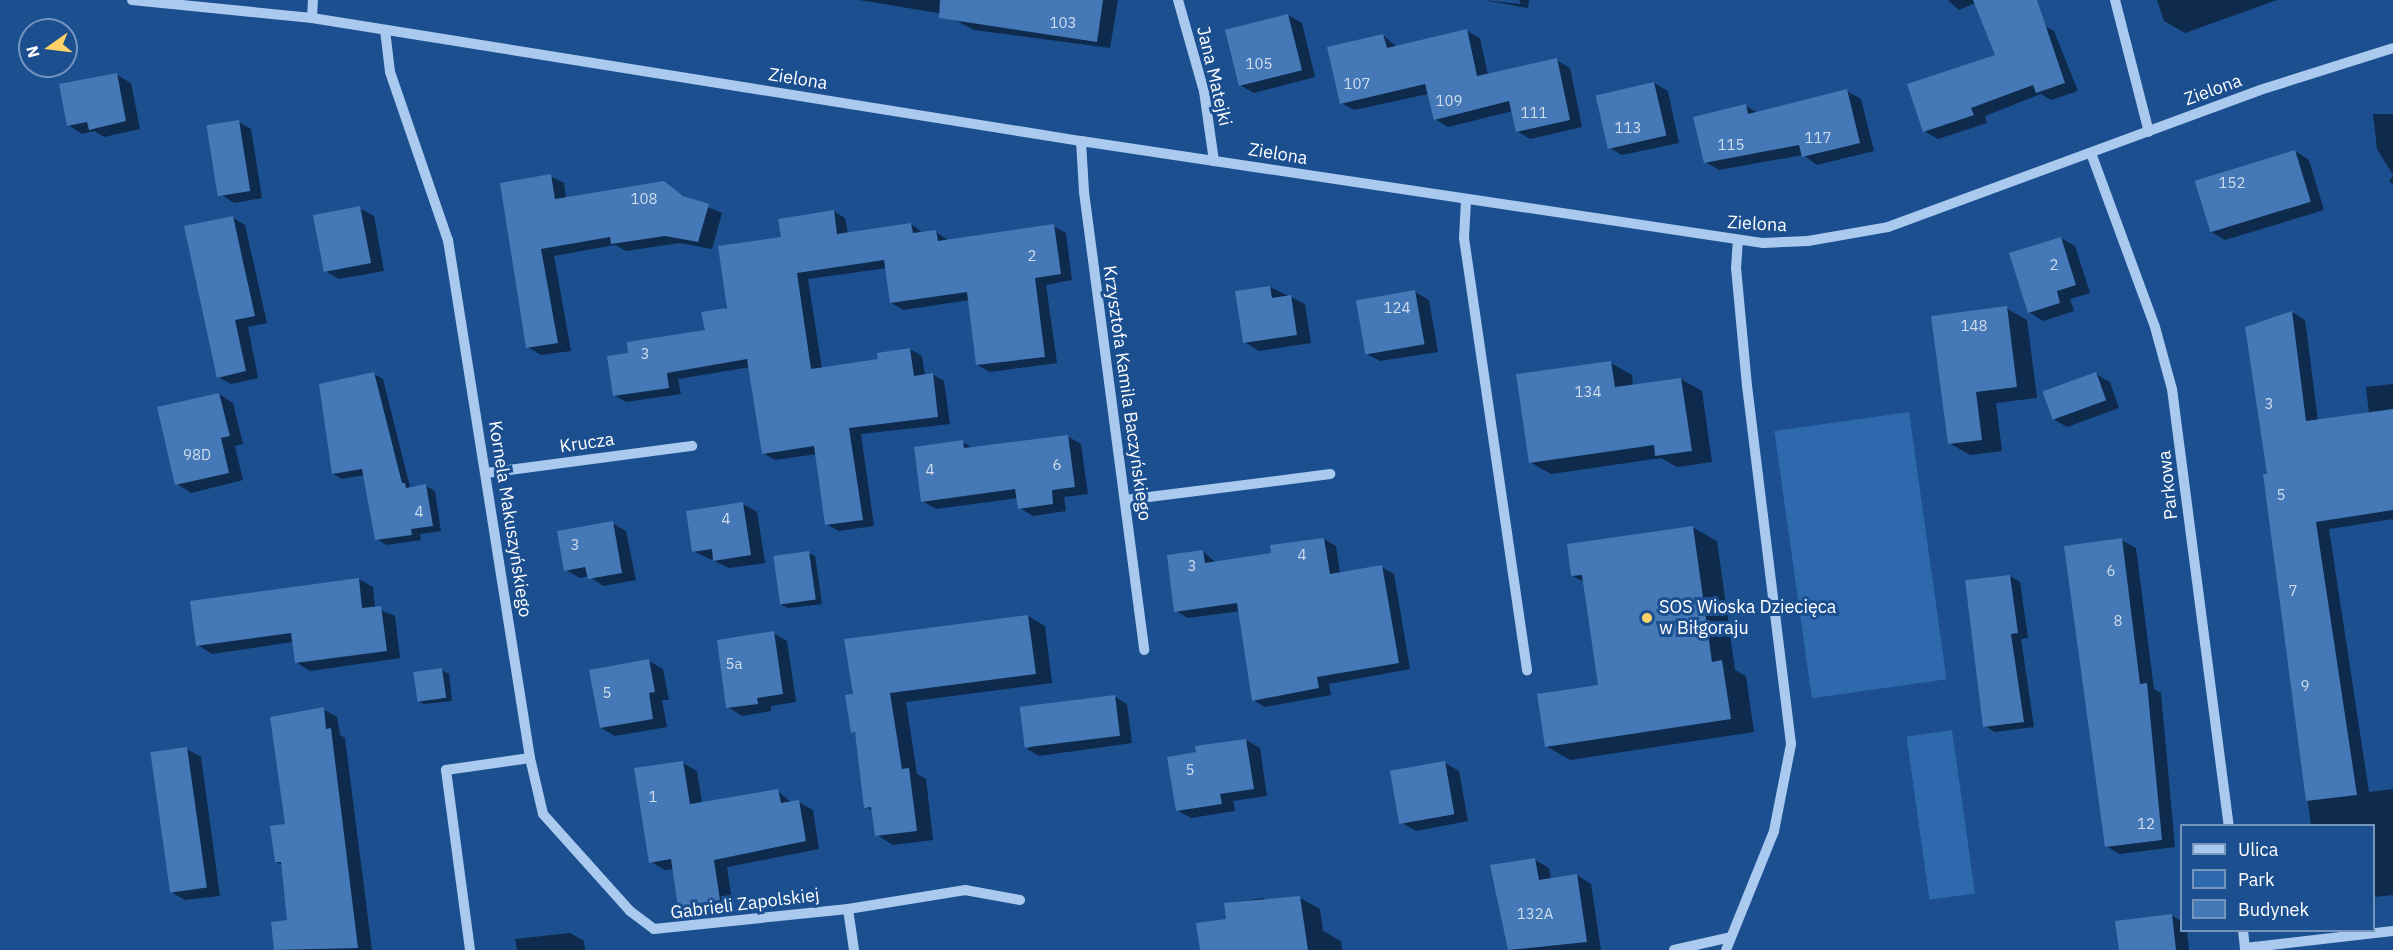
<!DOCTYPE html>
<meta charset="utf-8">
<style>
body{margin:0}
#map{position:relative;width:2393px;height:950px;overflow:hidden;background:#1b4f8f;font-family:"IBM Plex Sans",sans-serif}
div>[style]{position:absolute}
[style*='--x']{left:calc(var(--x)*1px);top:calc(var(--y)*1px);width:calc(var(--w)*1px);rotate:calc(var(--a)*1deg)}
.green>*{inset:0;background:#2e69ad;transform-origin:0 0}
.shadow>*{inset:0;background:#0007}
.building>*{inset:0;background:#4478b7;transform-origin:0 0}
.minor>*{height:10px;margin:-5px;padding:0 5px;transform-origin:5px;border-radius:5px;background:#a9c9ee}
.dots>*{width:16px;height:16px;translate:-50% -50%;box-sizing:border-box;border:3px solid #1b4f8f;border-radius:50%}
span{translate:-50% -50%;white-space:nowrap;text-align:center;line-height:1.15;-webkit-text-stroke:6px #1b4f8f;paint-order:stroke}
.number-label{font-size:15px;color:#d0dded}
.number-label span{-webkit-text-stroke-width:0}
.street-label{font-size:18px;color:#fff}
.poi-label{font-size:18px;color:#fff}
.left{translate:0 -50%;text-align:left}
.legend{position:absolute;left:2180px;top:824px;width:195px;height:108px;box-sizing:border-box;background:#1b4f8f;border:2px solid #7695bc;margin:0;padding:8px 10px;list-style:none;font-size:18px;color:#fff}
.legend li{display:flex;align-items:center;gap:12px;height:30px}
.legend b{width:30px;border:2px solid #7695bc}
.north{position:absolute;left:18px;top:18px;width:60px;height:60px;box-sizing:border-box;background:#1b4f8f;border:2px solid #7695bc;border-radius:50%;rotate:256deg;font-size:16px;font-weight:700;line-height:24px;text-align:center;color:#fff}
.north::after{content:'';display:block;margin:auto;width:21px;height:27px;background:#ffd166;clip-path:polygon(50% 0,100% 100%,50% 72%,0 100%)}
</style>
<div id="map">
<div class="green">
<i style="left:1909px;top:412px;width:270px;height:136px;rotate:82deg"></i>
<i style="left:1952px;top:730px;width:165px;height:46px;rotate:82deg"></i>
</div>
<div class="shadow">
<i style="clip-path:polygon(859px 0,1118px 0,1110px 48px,974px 30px,944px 14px)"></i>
<i style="clip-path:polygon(1483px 0,1521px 4px,1519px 0,1529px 0,1528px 8px)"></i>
<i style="clip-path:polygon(1948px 0,1982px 0,1959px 10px)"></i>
<i style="clip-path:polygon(2157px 0,2277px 0,2185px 33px,2164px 21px)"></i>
<i style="clip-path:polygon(1288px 15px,1302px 23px,1315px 77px,1254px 93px,1240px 85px)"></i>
<i style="clip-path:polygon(2039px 23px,2054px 31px,2078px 91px,2051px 100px,2041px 94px,1985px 116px,1987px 123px,1938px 139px,1924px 131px,1997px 56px)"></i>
<i style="clip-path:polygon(1467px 31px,1480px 38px,1488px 75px,1556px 60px,1570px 68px,1582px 127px,1530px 139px,1517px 131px,1513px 111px,1448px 127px,1435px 119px,1428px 94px,1354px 110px,1341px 103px,1383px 35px,1397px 47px)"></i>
<i style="clip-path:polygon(117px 75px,131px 83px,140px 129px,104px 137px,94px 131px,82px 134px,68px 125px)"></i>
<i style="clip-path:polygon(1654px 83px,1668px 91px,1679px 143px,1622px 155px,1608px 147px)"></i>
<i style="clip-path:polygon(1847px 91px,1861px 99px,1874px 151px,1817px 165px,1803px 155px,1719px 170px,1705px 162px,1746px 106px,1758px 113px)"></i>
<i style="clip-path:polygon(2373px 114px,2393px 114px,2393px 175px,2377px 149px)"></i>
<i style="clip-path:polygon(239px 122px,251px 129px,262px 198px,234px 203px,222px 195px)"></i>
<i style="clip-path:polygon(2295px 151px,2309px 160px,2324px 210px,2225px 240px,2211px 232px)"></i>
<i style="clip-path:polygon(550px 176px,564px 183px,566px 199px,664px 183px,688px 199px,722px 213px,712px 249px,680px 243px,626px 251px,615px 245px,554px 256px,571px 351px,541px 355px,528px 347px)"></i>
<i style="clip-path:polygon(2393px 176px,2393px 185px,2389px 181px)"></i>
<i style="clip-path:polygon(359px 208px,374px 216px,384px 271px,339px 279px,325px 271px)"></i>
<i style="clip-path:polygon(833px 211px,845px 218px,848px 234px,911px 224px,923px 233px,936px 232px,949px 241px,1053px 226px,1066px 233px,1072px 280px,1046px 285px,1057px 363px,990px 372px,977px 365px,969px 300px,904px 310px,891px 303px,887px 268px,808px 279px,822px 369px,880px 360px,910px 349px,922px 356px,925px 376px,932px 374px,944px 381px,950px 424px,861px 434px,874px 526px,839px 531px,826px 524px,817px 454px,775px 460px,763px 453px,750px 367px,678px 379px,681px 394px,626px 402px,614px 395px,630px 354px,706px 331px,783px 239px)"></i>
<i style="clip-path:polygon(232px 217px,245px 225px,267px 323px,248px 327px,258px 378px,231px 384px,218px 377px)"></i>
<i style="clip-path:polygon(2061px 238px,2075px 246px,2090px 293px,2070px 299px,2074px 311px,2043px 321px,2029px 312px)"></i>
<i style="clip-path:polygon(1270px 287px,1305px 304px,1311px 343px,1259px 351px,1245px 342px)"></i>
<i style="clip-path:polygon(1415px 292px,1429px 300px,1438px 352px,1380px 361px,1365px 353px)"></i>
<i style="clip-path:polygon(2006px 308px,2027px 320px,2037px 398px,1996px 403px,2002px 451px,1970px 455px,1949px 443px)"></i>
<i style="clip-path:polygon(2292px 312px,2305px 320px,2318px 421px,2369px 414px,2366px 387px,2393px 384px,2393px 519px,2329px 529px,2369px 792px,2393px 789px,2393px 895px,2374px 897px,2374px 826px,2311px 826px,2265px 476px,2269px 475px)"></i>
<i style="clip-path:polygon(1611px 363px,1632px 375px,1633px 386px,1681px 379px,1702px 391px,1712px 462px,1677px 467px,1661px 458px,1551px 474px,1530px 462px)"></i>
<i style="clip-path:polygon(374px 374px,383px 379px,410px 487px,426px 486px,435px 491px,441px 531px,420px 534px,421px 540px,386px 545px,377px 539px,365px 475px,342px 479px,333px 474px)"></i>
<i style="clip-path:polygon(2096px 374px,2110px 382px,2119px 408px,2067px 427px,2053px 419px)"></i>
<i style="clip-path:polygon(219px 394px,233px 403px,243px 444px,235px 446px,243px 480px,191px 493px,177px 484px)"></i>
<i style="clip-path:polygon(1067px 436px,1081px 444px,1088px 494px,1064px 497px,1066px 511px,1033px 516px,1020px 508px,1018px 498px,936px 509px,922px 501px,963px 442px,974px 449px)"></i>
<i style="clip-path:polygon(743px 504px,757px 512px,765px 563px,729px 568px,693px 551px)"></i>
<i style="clip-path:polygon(612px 523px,626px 531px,636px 580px,603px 586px,589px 576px,580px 578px,566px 570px)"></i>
<i style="clip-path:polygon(1692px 527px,1717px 541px,1735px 670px,1746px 676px,1754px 732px,1570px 760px,1546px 746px,1600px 686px,1584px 582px,1573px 576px)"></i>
<i style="clip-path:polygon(1324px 539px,1336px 546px,1340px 574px,1381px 567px,1394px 574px,1410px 669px,1329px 684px,1331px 695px,1265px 707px,1253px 700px,1240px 611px,1188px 618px,1176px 611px,1203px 551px,1216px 563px,1273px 555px)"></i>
<i style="clip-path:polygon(2121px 540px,2136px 548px,2154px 689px,2161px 693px,2175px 847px,2120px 854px,2106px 846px)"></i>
<i style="clip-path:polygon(808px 553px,815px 556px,822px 604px,788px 608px,781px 605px)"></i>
<i style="clip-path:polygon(2010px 576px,2020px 582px,2028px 638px,2021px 639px,2034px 727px,1995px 732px,1985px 726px)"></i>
<i style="clip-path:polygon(359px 579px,373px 587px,375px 608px,395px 616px,400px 658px,310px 671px,296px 662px,293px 642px,212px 654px,198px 645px)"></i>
<i style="clip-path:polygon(1028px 616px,1045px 626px,1052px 683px,906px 702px,917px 774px,926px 779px,933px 840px,893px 845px,877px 835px,873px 811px,866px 807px,856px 734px,852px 732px,854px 695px)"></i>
<i style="clip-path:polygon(773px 633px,787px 641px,796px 702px,771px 706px,771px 711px,742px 716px,728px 707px)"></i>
<i style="clip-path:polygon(649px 661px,663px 669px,669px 700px,662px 700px,667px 727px,615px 736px,601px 728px)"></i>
<i style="clip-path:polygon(442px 670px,449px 674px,452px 701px,424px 704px,417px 700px)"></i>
<i style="clip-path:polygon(1115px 697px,1127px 704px,1132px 743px,1039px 756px,1027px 749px)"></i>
<i style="clip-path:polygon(323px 709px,337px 717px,340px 735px,345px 738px,372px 950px,276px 950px,273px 924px,289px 922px,283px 865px,276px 862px)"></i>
<i style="clip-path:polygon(1246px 740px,1260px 748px,1267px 796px,1233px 801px,1235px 811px,1191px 818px,1177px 810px,1198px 753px)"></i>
<i style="clip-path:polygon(187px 749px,201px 757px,220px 896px,185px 900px,171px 892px)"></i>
<i style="clip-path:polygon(683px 763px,697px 771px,702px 803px,777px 791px,792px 803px,799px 802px,813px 810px,819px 849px,727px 867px,733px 908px,694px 914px,679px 906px,674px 869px,665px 870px,651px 862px)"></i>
<i style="clip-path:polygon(1445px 763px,1459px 771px,1468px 821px,1416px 831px,1402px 823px)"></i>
<i style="clip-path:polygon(1535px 860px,1549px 868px,1551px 880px,1577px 875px,1591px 884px,1601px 950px,1509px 950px,1492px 866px)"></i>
<i style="clip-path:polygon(1263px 898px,1270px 902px,1300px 898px,1320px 909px,1323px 931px,1341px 941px,1342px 950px,1201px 950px,1227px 920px,1225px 904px)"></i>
<i style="clip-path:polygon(2172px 916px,2182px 921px,2182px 930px,2187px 930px,2189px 950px,2120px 950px)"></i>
<i style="clip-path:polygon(570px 933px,584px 941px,585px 950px,517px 950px,515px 939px)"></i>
</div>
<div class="building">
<i style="clip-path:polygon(940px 0,1103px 0,1097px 42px,939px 18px)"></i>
<i style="clip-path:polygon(1973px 0,2037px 0,2065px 83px,2036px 93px,2033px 85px,1971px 108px,1974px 115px,1923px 132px,1907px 84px,1995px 55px)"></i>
<i style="left:1288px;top:14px;width:58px;height:65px;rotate:76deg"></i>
<i style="clip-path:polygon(1467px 29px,1477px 76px,1557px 58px,1570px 120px,1516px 132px,1509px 101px,1434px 120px,1425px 84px,1340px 104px,1327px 47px,1383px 34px,1387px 48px)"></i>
<i style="clip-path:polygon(117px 73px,126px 121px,89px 130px,87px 122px,67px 126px,59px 84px)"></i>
<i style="left:1654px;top:82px;width:55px;height:60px;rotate:77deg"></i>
<i style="clip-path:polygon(1847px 89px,1860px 143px,1802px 157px,1799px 145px,1704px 163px,1693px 117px,1746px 104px,1748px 114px)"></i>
<i style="left:239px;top:120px;width:72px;height:33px;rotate:81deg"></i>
<i style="left:2295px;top:150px;width:54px;height:105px;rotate:73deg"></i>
<i style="clip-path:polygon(551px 174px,555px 199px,664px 181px,683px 196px,709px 204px,698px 242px,665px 236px,611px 244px,610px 237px,541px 249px,558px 343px,526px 348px,500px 183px)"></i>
<i style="left:360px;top:206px;width:58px;height:48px;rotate:79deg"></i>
<i style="clip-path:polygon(834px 210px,837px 234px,911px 223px,913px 233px,936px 230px,938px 241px,1054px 224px,1061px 274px,1035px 278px,1045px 357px,976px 365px,967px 292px,890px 303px,884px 260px,797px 273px,811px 369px,878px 359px,877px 353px,910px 348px,914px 376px,933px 373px,938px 417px,849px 428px,863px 520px,825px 525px,814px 446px,762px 454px,747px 359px,667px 373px,669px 388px,613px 396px,607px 356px,628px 353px,627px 342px,705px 330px,701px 312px,727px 308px,718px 246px,781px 237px,778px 219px)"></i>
<i style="clip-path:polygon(233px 216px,255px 316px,235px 320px,246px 371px,217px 378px,184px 226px)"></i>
<i style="clip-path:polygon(2061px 237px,2076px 285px,2057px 291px,2060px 303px,2028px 313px,2009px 253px)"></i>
<i style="clip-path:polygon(1270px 286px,1272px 298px,1291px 295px,1297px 335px,1243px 343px,1235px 291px)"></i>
<i style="left:1415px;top:290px;width:55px;height:60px;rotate:80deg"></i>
<i style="clip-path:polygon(2007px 306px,2017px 387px,1976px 392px,1982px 440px,1948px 444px,1931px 316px)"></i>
<i style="clip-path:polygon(2292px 311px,2306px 421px,2393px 409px,2393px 510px,2316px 522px,2357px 795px,2306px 801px,2263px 474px,2267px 474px,2245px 327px)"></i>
<i style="clip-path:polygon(1611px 361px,1615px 387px,1681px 378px,1692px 451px,1655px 456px,1654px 445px,1529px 463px,1516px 374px)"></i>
<i style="clip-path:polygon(374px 372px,402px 483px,405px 483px,406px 488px,426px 484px,433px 526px,411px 529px,412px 535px,375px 540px,362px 469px,332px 474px,319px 384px)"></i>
<i style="left:2096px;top:372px;width:30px;height:57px;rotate:70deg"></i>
<i style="clip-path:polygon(219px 393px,230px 436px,221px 438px,229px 473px,175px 485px,157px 407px)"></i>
<i style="clip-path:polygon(1068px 435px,1075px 487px,1052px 490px,1053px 504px,1018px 509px,1015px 489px,921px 502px,914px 447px,963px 440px,964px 448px)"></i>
<i style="clip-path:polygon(743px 502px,751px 555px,713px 561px,712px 549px,692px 552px,686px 511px)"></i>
<i style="clip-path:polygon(613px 521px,622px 573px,588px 579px,585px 567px,564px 571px,557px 531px)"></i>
<i style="clip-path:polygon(1693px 526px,1712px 662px,1722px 660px,1731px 719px,1545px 747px,1537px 694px,1598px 685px,1582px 575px,1571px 576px,1567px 544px)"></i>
<i style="clip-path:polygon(1324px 538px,1330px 574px,1382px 565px,1399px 663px,1317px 677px,1319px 688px,1252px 701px,1237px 603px,1174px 612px,1167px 555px,1203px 550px,1205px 563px,1271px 553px,1270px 545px)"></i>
<i style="clip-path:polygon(2122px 538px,2140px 684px,2147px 683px,2162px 840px,2105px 847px,2064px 546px)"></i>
<i style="left:809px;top:551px;width:49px;height:36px;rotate:82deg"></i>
<i style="clip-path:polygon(2010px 575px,2018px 633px,2011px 634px,2024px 722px,1983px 727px,1965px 580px)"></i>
<i style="clip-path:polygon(359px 578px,362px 608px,381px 606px,387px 651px,295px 663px,291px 633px,196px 646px,190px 601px)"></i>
<i style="clip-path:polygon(1028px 615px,1036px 674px,890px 693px,902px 769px,909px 768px,917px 831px,875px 836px,871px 807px,864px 808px,855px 732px,851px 733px,845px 695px,853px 694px,844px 639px)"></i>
<i style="clip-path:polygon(774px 631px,783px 694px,757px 698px,758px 704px,726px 708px,717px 640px)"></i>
<i style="clip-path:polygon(649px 659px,655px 692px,649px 693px,653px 719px,600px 728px,589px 670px)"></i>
<i style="left:442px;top:668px;width:30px;height:29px;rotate:82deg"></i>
<i style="left:1115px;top:695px;width:41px;height:96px;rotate:83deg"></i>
<i style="clip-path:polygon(324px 707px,326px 729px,331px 728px,358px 948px,274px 950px,271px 922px,287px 920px,281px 862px,275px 862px,270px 826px,285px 824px,270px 717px)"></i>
<i style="clip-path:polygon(1246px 739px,1254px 789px,1220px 794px,1222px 804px,1176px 811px,1167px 757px,1196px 752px,1195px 746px)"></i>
<i style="left:187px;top:747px;width:142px;height:37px;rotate:82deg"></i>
<i style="clip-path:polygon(683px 761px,690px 804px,778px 789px,781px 803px,799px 800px,806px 841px,714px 860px,720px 900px,678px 907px,671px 859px,649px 863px,634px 768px)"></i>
<i style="left:1445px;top:761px;width:54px;height:56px;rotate:80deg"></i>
<i style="clip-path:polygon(1535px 858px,1539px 880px,1577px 874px,1587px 942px,1508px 950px,1490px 865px)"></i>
<i style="clip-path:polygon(1300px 896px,1308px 950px,1200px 950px,1196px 923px,1226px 919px,1224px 903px)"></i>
<i style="clip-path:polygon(2172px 914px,2176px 950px,2119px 950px,2115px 921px)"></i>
</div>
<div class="minor">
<i style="--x:132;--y:0;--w:181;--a:5.7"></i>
<i style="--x:312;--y:18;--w:779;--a:9.09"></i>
<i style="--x:1081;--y:141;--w:690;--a:8.51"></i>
<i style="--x:1763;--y:243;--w:45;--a:-2.5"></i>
<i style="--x:1808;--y:241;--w:81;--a:-9.9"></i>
<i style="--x:1888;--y:227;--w:396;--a:-20.2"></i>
<i style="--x:2260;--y:90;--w:139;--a:-17.5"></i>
<i style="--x:1178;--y:0;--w:95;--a:74.1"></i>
<i style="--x:1204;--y:91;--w:71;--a:81.9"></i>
<i style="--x:2115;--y:0;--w:136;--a:75.6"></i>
<i style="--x:312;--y:18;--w:18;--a:-87"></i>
<i style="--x:385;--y:30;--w:42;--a:83.2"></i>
<i style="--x:390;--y:72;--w:178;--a:71"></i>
<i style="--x:448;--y:240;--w:524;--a:81"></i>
<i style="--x:530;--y:758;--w:85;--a:171.9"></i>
<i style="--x:446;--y:770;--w:182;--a:82.4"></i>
<i style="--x:1081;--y:141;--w:51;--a:86.6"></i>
<i style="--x:1084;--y:192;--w:462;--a:82.5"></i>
<i style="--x:2091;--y:153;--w:185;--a:69.8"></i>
<i style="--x:2155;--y:327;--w:64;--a:74.7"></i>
<i style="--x:2172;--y:389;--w:441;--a:82.6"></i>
<i style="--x:1466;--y:200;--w:38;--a:93"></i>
<i style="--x:1464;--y:238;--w:437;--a:81.7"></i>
<i style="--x:486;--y:473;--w:208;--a:-7.5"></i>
<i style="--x:1125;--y:500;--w:207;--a:-7.2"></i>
<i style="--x:530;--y:758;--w:57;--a:76.9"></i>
<i style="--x:543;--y:814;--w:130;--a:48.1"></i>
<i style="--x:630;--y:911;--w:30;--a:37"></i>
<i style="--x:654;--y:929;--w:195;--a:-5.9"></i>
<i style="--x:848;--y:909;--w:119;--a:-9.2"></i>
<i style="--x:965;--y:890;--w:56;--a:10.3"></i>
<i style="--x:848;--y:909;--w:41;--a:81.7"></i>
<i style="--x:2243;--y:930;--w:20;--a:84"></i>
<i style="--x:2245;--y:948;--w:149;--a:-6.6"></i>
<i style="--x:1674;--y:950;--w:58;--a:-12.8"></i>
<i style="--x:1726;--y:950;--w:128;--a:-68"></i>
<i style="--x:1774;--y:831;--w:89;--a:-78.9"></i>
<i style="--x:1791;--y:744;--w:361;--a:-97"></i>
<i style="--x:1747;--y:386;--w:119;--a:-95.3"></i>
<i style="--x:1736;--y:268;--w:27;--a:-86"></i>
</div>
<div class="dots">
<i style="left:1647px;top:618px;background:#ffd166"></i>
</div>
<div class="number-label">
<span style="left:1063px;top:23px">103</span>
<span style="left:1259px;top:64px">105</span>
<span style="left:1357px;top:84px">107</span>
<span style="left:1449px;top:101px">109</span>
<span style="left:1534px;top:113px">111</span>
<span style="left:1628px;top:128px">113</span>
<span style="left:1818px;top:138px">117</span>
<span style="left:1731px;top:145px">115</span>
<span style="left:2232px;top:183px">152</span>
<span style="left:644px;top:199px">108</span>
<span style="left:1032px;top:256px">2</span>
<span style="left:2054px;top:265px">2</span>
<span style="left:1397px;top:308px">124</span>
<span style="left:1974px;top:326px">148</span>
<span style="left:645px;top:354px">3</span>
<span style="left:1588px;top:392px">134</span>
<span style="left:2269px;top:404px">3</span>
<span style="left:197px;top:455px">98D</span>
<span style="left:1057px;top:465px">6</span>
<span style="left:930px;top:470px">4</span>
<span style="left:2281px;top:495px">5</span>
<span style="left:419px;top:512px">4</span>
<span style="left:726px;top:519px">4</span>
<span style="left:575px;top:545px">3</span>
<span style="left:1302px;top:555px">4</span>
<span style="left:1192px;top:566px">3</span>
<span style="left:2111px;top:571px">6</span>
<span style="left:2293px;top:591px">7</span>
<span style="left:2118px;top:621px">8</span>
<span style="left:734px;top:664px">5a</span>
<span style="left:2305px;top:686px">9</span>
<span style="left:607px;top:693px">5</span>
<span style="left:1190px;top:770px">5</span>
<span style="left:653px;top:797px">1</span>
<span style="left:2146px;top:824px">12</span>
<span style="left:1535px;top:914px">132A</span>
</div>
<div class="street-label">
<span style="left:1214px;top:76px;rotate:77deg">Jana Matejki</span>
<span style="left:798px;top:79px;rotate:9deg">Zielona</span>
<span style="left:2213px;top:90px;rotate:-20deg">Zielona</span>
<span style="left:1278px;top:154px;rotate:9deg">Zielona</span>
<span style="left:1757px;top:224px;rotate:3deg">Zielona</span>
<span style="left:1127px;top:393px;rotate:82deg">Krzysztofa Kamila Baczyńskiego</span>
<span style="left:587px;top:443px;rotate:-8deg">Krucza</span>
<span style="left:2168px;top:485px;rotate:-96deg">Parkowa</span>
<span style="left:510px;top:519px;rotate:81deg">Kornela Makuszyńskiego</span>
<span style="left:745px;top:904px;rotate:-7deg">Gabrieli Zapolskiej</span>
</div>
<div class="poi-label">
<span class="left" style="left:1659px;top:618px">SOS Wioska Dziecięca<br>w Biłgoraju</span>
</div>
<ul class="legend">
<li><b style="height:8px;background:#a9c9ee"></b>Ulica</li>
<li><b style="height:16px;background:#2e69ad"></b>Park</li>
<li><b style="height:16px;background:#4478b7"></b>Budynek</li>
</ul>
<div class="north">N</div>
</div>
